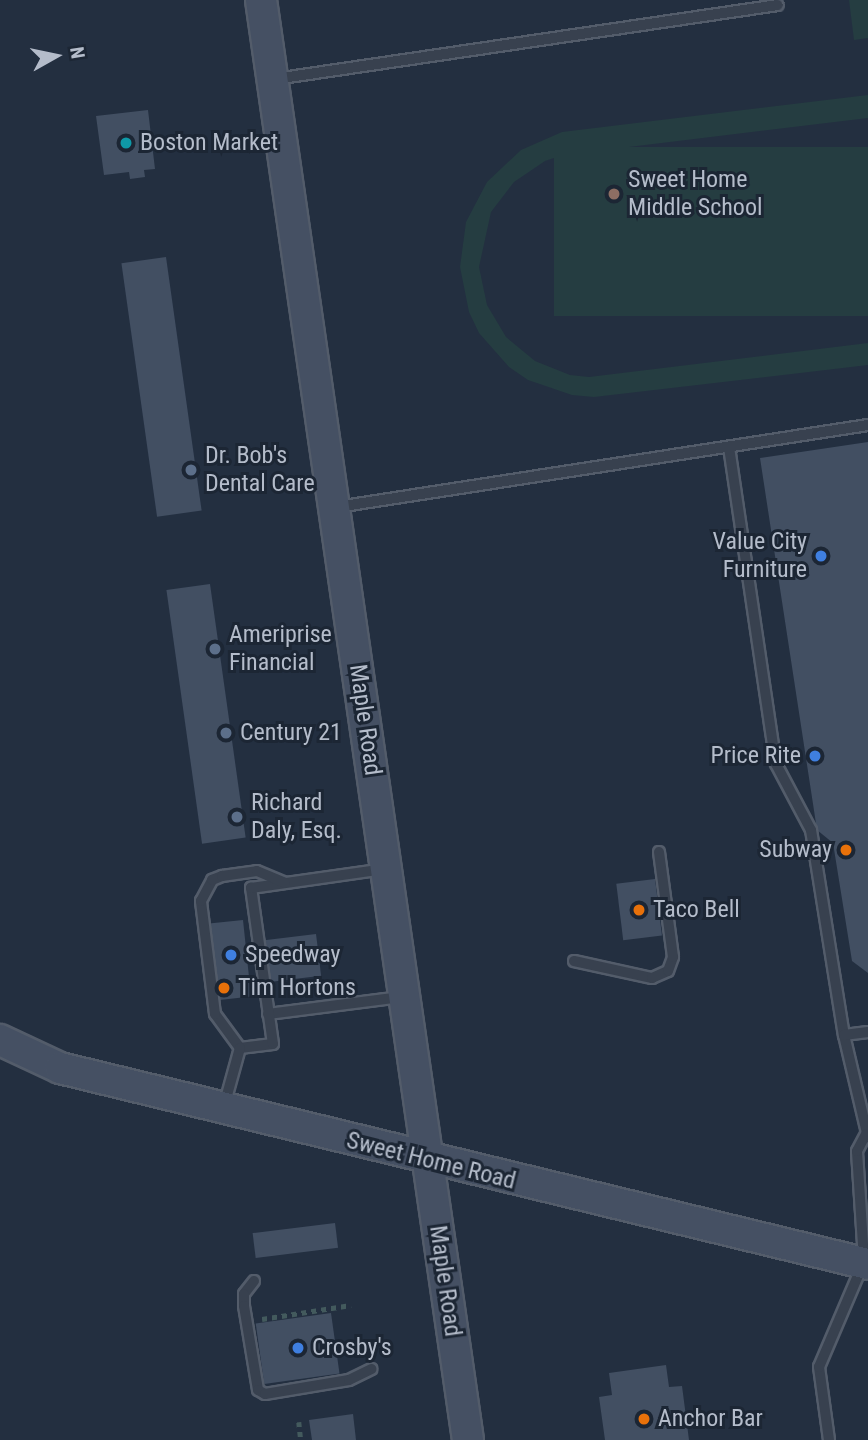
<!DOCTYPE html>
<style>
body{margin:0}
#map{position:relative;width:868px;height:1440px;overflow:hidden;background:#232f40;font-family:"Roboto Condensed",sans-serif}
div>[style]{position:absolute}
[style*='--x']{left:calc(var(--x)*1px);top:calc(var(--y)*1px);width:calc(var(--w)*1px);rotate:calc(var(--a)*1deg)}
.green>*{inset:0;background:#253d41;transform-origin:0 0}
.building>*{inset:0;background:#424f62;transform-origin:0 0}
.path>*{height:4.5px;margin-top:-2.25px;transform-origin:0;background:repeating-linear-gradient(90deg,#435a5d 0 5px,transparent 0 10px)}
.roads{filter:drop-shadow(2px 0 #535c6a) drop-shadow(-2px 0 #535c6a) drop-shadow(0 2px #535c6a) drop-shadow(0 -2px #535c6a)}
.lane>*{height:10px;margin:-5px;padding:0 5px;transform-origin:5px;border-radius:5px;background:#38414f}
.secondary>*{height:30px;margin:-15px;padding:0 15px;transform-origin:15px;border-radius:15px;background:#455063}
.dots>*{width:19px;height:19px;translate:-50% -50%;box-sizing:border-box;border:4px solid #1c2634;border-radius:50%}
span{translate:-50% -50%;white-space:nowrap;text-align:center;line-height:1.15;-webkit-text-stroke:6px #1c2634;paint-order:stroke}
.poi-label{font-size:24px;color:#b4bcca}
.left{translate:0 -50%;text-align:left}
.right{translate:-100% -50%;text-align:right}
.street-label{font-size:24px;color:#b4bcca}
.north{position:absolute;left:21px;top:21px;width:70px;height:70px;-webkit-text-stroke:5px #1c2634;paint-order:stroke;rotate:81deg;font-size:19px;font-weight:700;line-height:28px;text-align:center;color:#b4bcca}
.north::after{content:'';display:block;margin:auto;width:24px;height:32px;background:#b4bcca;clip-path:polygon(50% 0,100% 100%,50% 72%,0 100%)}
</style>
<div id="map">
<div class="green">
<i style="clip-path:polygon(849px 0,868px 0,868px 38px,854px 40px)"></i>
<i style="clip-path:polygon(868px 95px,868px 118px,563px 155px,545px 161px,514px 182px,491px 212px,479px 267px,487px 305px,506px 337px,535px 361px,570px 375px,589px 377px,868px 343px,868px 365px,594px 397px,572px 395px,528px 380px,509px 367px,479px 333px,469px 312px,460px 267px,466px 222px,487px 182px,521px 150px,562px 132px)"></i>
<i style="left:868px;top:147px;width:169px;height:314px;rotate:90deg"></i>
</div>
<div class="building">
<i style="clip-path:polygon(148px 110px,155px 169px,144px 170px,145px 177px,130px 179px,129px 172px,104px 175px,96px 116px)"></i>
<i style="left:166px;top:257px;width:256px;height:45px;rotate:82deg"></i>
<i style="clip-path:polygon(868px 442px,868px 973px,852px 961px,833px 843px,817px 830px,760px 458px)"></i>
<i style="left:210px;top:584px;width:256px;height:44px;rotate:82deg"></i>
<i style="left:655px;top:879px;width:57px;height:39px;rotate:83deg"></i>
<i style="left:243px;top:920px;width:77px;height:34px;rotate:84deg"></i>
<i style="left:316px;top:934px;width:42px;height:52px;rotate:83deg"></i>
<i style="left:335px;top:1223px;width:25px;height:83px;rotate:83deg"></i>
<i style="left:331px;top:1313px;width:61px;height:76px;rotate:82deg"></i>
<i style="clip-path:polygon(666px 1365px,669px 1387px,682px 1386px,689px 1440px,605px 1440px,599px 1397px,612px 1395px,609px 1373px)"></i>
<i style="clip-path:polygon(353px 1414px,356px 1440px,312px 1440px,309px 1420px)"></i>
</div>
<div class="path">
<i style="--x:262;--y:1319;--w:90;--a:-8.9"></i>
<i style="--x:299;--y:1422;--w:18;--a:84"></i>
</div>
<div class="roads">
<div class="lane">
<i style="--x:275;--y:79;--w:508;--a:-8.37"></i>
<i style="--x:729;--y:447;--w:320;--a:81.6"></i>
<i style="--x:776;--y:764;--w:75;--a:62.1"></i>
<i style="--x:811;--y:830;--w:208;--a:80.9"></i>
<i style="--x:844;--y:1035;--w:105;--a:76.8"></i>
<i style="--x:337;--y:507;--w:537;--a:-8.78"></i>
<i style="--x:574;--y:961;--w:80;--a:12.3"></i>
<i style="--x:652;--y:978;--w:17;--a:-24"></i>
<i style="--x:668;--y:971;--w:15;--a:-70"></i>
<i style="--x:673;--y:957;--w:106;--a:-97.6"></i>
<i style="--x:268;--y:1014;--w:134;--a:-7.3"></i>
<i style="--x:844;--y:1035;--w:24;--a:-7"></i>
<i style="--x:240;--y:1048;--w:33;--a:-7"></i>
<i style="--x:273;--y:1044;--w:158;--a:-98"></i>
<i style="--x:251;--y:888;--w:134;--a:-8.1"></i>
<i style="--x:240;--y:1048;--w:42;--a:-126.3"></i>
<i style="--x:215;--y:1014;--w:114;--a:-97.1"></i>
<i style="--x:201;--y:901;--w:24;--a:-62"></i>
<i style="--x:212;--y:880;--w:11;--a:-22"></i>
<i style="--x:222;--y:876;--w:35;--a:-8"></i>
<i style="--x:257;--y:871;--w:30;--a:23"></i>
<i style="--x:224;--y:1106;--w:60;--a:-74.6"></i>
<i style="--x:864;--y:1260;--w:109;--a:-93.7"></i>
<i style="--x:857;--y:1151;--w:19;--a:-62"></i>
<i style="--x:254;--y:1281;--w:16;--a:128"></i>
<i style="--x:244;--y:1294;--w:12;--a:90"></i>
<i style="--x:244;--y:1306;--w:85;--a:80.5"></i>
<i style="--x:258;--y:1390;--w:8;--a:30"></i>
<i style="--x:265;--y:1394;--w:85;--a:-9.5"></i>
<i style="--x:349;--y:1380;--w:25;--a:-26"></i>
<i style="--x:829;--y:1440;--w:74;--a:-97.8"></i>
<i style="--x:819;--y:1367;--w:112;--a:-66.9"></i>
</div>
<div class="secondary">
<i style="--x:261;--y:0;--w:1455;--a:81.82"></i>
<i style="--x:0;--y:1040;--w:66;--a:25"></i>
<i style="--x:60;--y:1068;--w:831;--a:13.64"></i>
</div>
</div>
<div class="dots">
<i style="left:126px;top:143px;background:#0f9aa8"></i>
<i style="left:614px;top:194px;background:#8d6e63"></i>
<i style="left:191px;top:470px;background:#5c6f8a"></i>
<i style="left:821px;top:556px;background:#3f7fe0"></i>
<i style="left:215px;top:649px;background:#5c6f8a"></i>
<i style="left:226px;top:733px;background:#5c6f8a"></i>
<i style="left:815px;top:756px;background:#3f7fe0"></i>
<i style="left:237px;top:817px;background:#5c6f8a"></i>
<i style="left:846px;top:850px;background:#e8710a"></i>
<i style="left:639px;top:910px;background:#e8710a"></i>
<i style="left:231px;top:955px;background:#3f7fe0"></i>
<i style="left:224px;top:988px;background:#e8710a"></i>
<i style="left:298px;top:1348px;background:#3f7fe0"></i>
<i style="left:644px;top:1419px;background:#e8710a"></i>
</div>
<div class="poi-label">
<span class="left" style="left:140px;top:143px">Boston Market</span>
<span class="left" style="left:628px;top:194px">Sweet Home<br>Middle School</span>
<span class="left" style="left:205px;top:470px">Dr. Bob's<br>Dental Care</span>
<span class="right" style="left:807px;top:556px">Value City<br>Furniture</span>
<span class="left" style="left:229px;top:649px">Ameriprise<br>Financial</span>
<span class="left" style="left:240px;top:733px">Century 21</span>
<span class="right" style="left:801px;top:756px">Price Rite</span>
<span class="left" style="left:251px;top:817px">Richard<br>Daly, Esq.</span>
<span class="right" style="left:832px;top:850px">Subway</span>
<span class="left" style="left:653px;top:910px">Taco Bell</span>
<span class="left" style="left:245px;top:955px">Speedway</span>
<span class="left" style="left:238px;top:988px">Tim Hortons</span>
<span class="left" style="left:312px;top:1348px">Crosby's</span>
<span class="left" style="left:658px;top:1419px">Anchor Bar</span>
</div>
<div class="street-label">
<span style="left:365px;top:720px;rotate:82deg">Maple Road</span>
<span style="left:431px;top:1161px;rotate:14deg">Sweet Home Road</span>
<span style="left:445px;top:1281px;rotate:82deg">Maple Road</span>
</div>
<div class="north">N</div>
</div>
